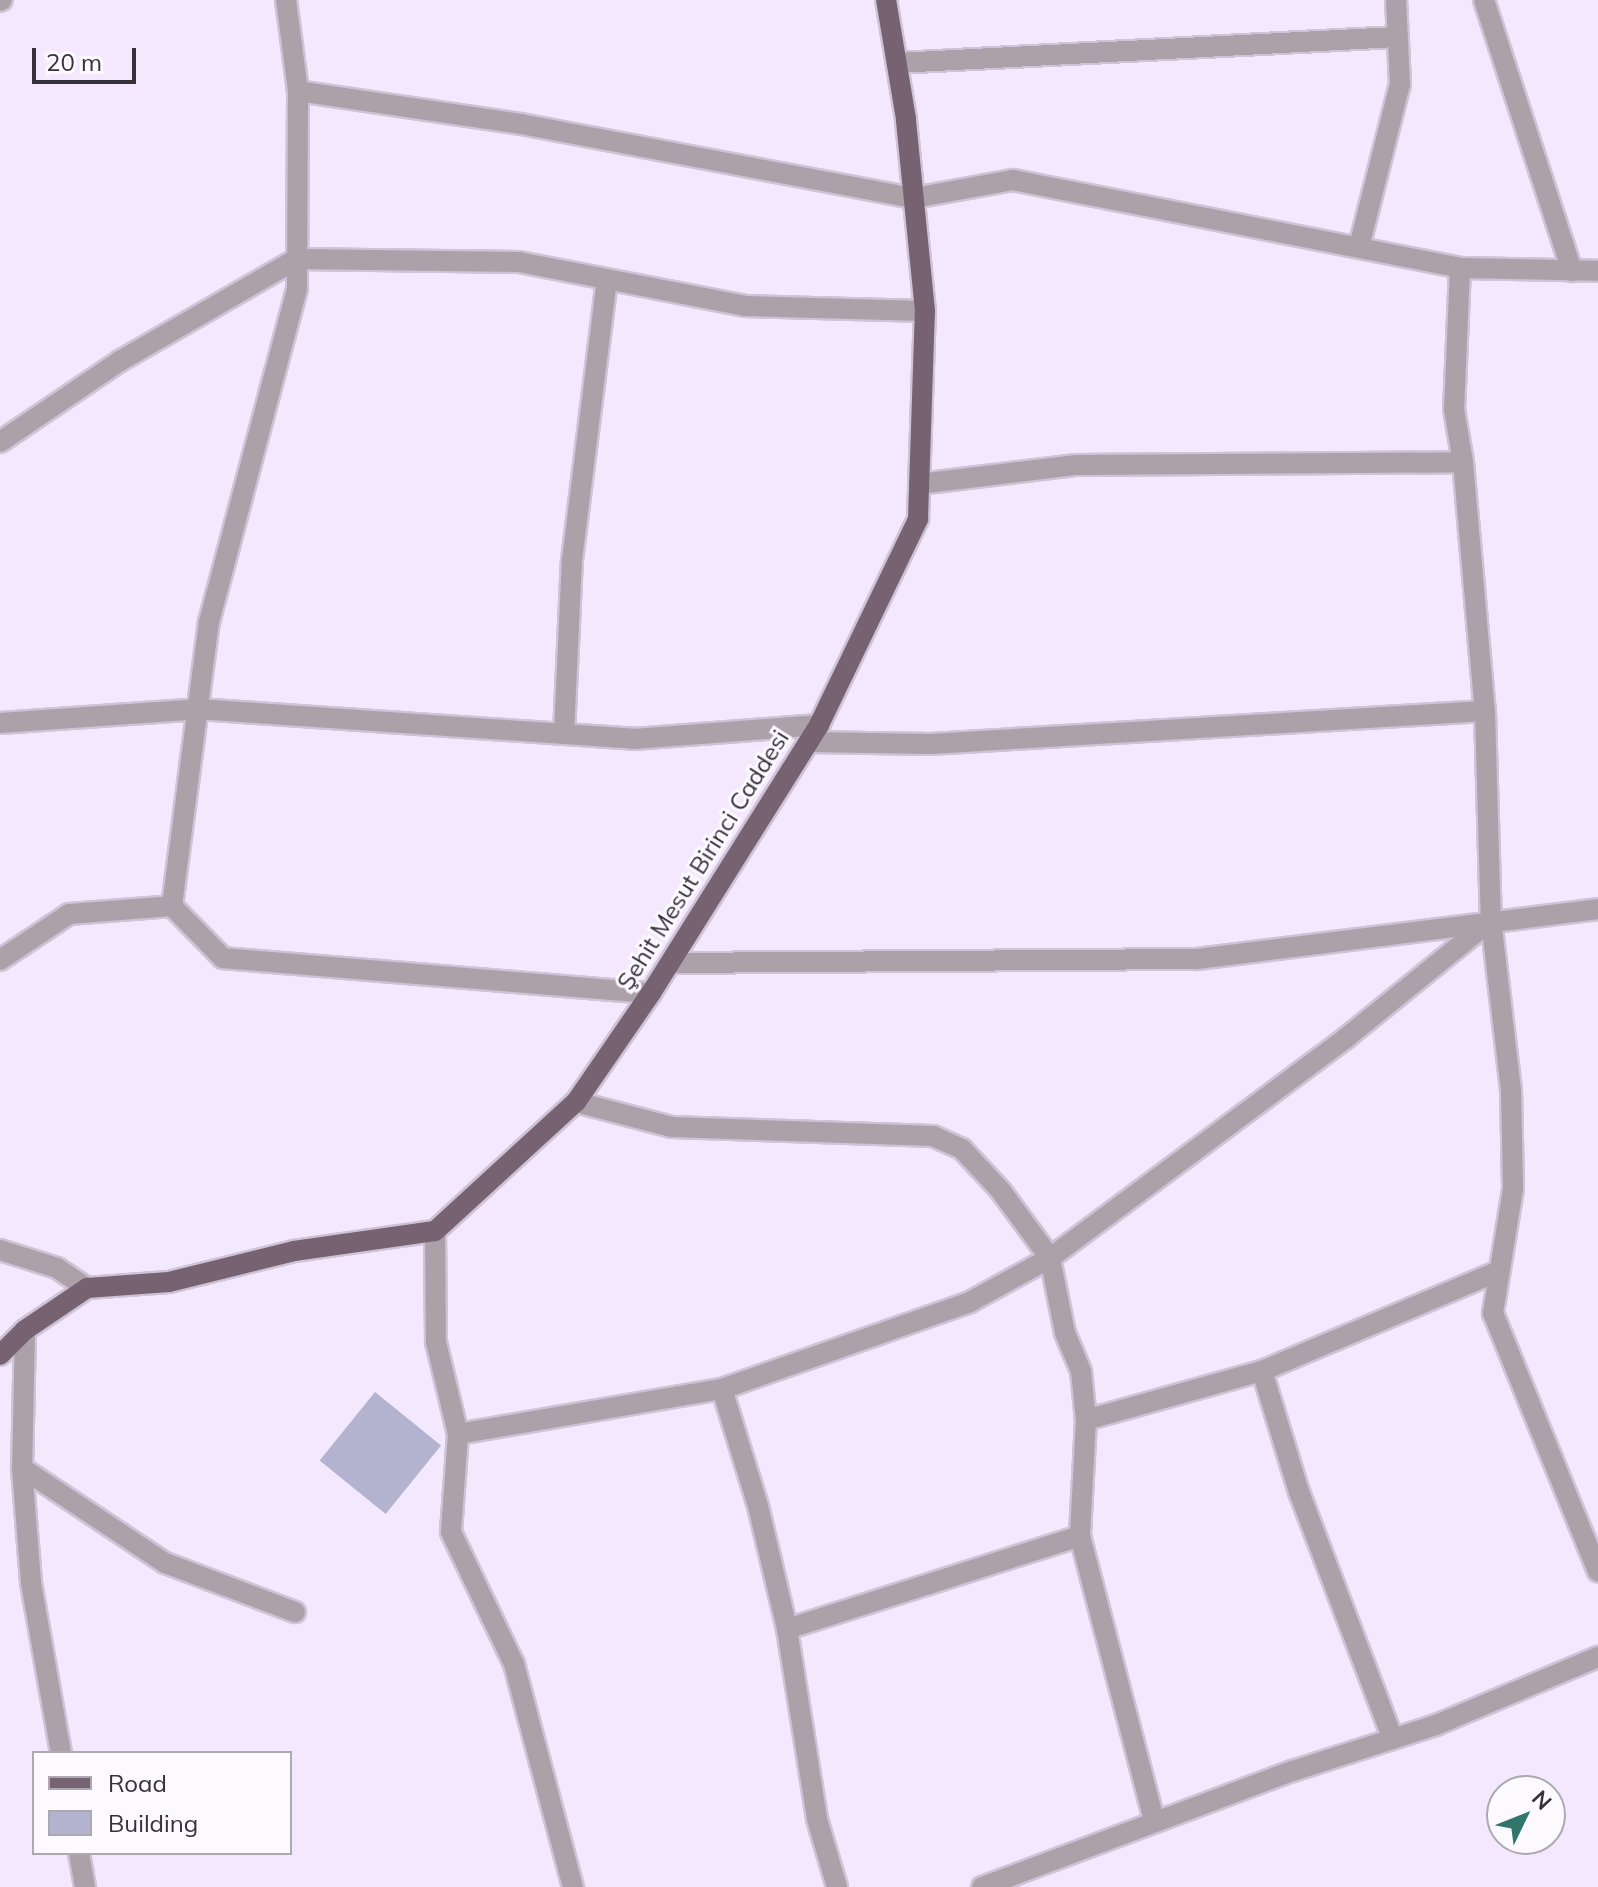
<!DOCTYPE html>
<meta charset="utf-8">
<style>
body{margin:0}
#map{position:relative;width:1598px;height:1887px;overflow:hidden;background:#f4e8fe;font-family:Mulish,sans-serif}
div>[style]{position:absolute}
[style*='--x']{left:calc(var(--x)*1px);top:calc(var(--y)*1px);width:calc(var(--w)*1px);rotate:calc(var(--a)*1deg)}
.building>*{inset:0;background:#b3b3d0;transform-origin:0 0}
.roads{filter:drop-shadow(2px 0 #cec3d7) drop-shadow(-2px 0 #cec3d7) drop-shadow(0 2px #cec3d7) drop-shadow(0 -2px #cec3d7)}
.minor>*{height:20px;margin:-10px;padding:0 10px;transform-origin:10px;border-radius:10px;background:#aca1a9}
.major>*{height:20px;margin:-10px;padding:0 10px;transform-origin:10px;border-radius:10px;background:#766271}
span{translate:-50% -50%;white-space:nowrap;text-align:center;line-height:1.15;-webkit-text-stroke:6px #fcf9ff;paint-order:stroke}
.street-label{font-size:24px;color:#37313c}
.legend{position:absolute;left:32px;top:1751px;width:260px;height:104px;box-sizing:border-box;background:#fcf9ff;border:2px solid #ada9b1;margin:0;padding:10px 14px;list-style:none;font-size:24px;color:#37313c}
.legend li{display:flex;align-items:center;gap:16px;height:40px}
.legend b{width:40px;border:2px solid #ada9b1}
.north{position:absolute;left:1486px;top:1775px;width:80px;height:80px;box-sizing:border-box;background:#fcf9ff;border:2px solid #ada9b1;border-radius:50%;rotate:47deg;font-size:22px;font-weight:700;line-height:32px;text-align:center;color:#37313c}
.north::after{content:'';display:block;margin:auto;width:28px;height:36px;background:#30766c;clip-path:polygon(50% 0,100% 100%,50% 72%,0 100%)}
.scale{position:absolute;left:32px;top:48px;width:104px;height:36px;box-sizing:border-box;border:4px solid #37313c;border-top:0;padding-left:10px;font-size:24px;line-height:28px;white-space:nowrap;color:#37313c;-webkit-text-stroke:6px #fcf9ff;paint-order:stroke}
</style>
<div id="map">
<div class="building">
<i style="left:375px;top:1392px;width:85px;height:88px;rotate:39deg"></i>
</div>
<div class="roads">
<div class="minor">
<i style="--x:1484;--y:0;--w:285;--a:72"></i>
<i style="--x:0;--y:1;--w:2;--a:-27"></i>
<i style="--x:897;--y:63;--w:501;--a:-2.98"></i>
<i style="--x:298;--y:91;--w:225;--a:8.4"></i>
<i style="--x:521;--y:124;--w:400;--a:10.7"></i>
<i style="--x:914;--y:198;--w:101;--a:-10.3"></i>
<i style="--x:1013;--y:180;--w:456;--a:11.1"></i>
<i style="--x:1460;--y:268;--w:138;--a:1.2"></i>
<i style="--x:1359;--y:247;--w:168;--a:-75.9"></i>
<i style="--x:1400;--y:84;--w:84;--a:-92.7"></i>
<i style="--x:1460;--y:268;--w:141;--a:92.4"></i>
<i style="--x:1454;--y:409;--w:54;--a:80.4"></i>
<i style="--x:1463;--y:462;--w:250;--a:85"></i>
<i style="--x:1485;--y:711;--w:209;--a:88.4"></i>
<i style="--x:1491;--y:920;--w:172;--a:83.3"></i>
<i style="--x:1511;--y:1091;--w:98;--a:88.8"></i>
<i style="--x:1513;--y:1189;--w:126;--a:99.2"></i>
<i style="--x:1493;--y:1313;--w:279;--a:67.9"></i>
<i style="--x:0;--y:442;--w:145;--a:-34"></i>
<i style="--x:120;--y:361;--w:204;--a:-30"></i>
<i style="--x:297;--y:259;--w:222;--a:0.8"></i>
<i style="--x:519;--y:262;--w:230;--a:11"></i>
<i style="--x:745;--y:306;--w:180;--a:1.6"></i>
<i style="--x:919;--y:484;--w:159;--a:-6.9"></i>
<i style="--x:1077;--y:465;--w:386;--a:-0.4"></i>
<i style="--x:0;--y:723;--w:198;--a:-4"></i>
<i style="--x:198;--y:709;--w:437;--a:3.9"></i>
<i style="--x:634;--y:739;--w:186;--a:-4.3"></i>
<i style="--x:564;--y:734;--w:174;--a:-87.4"></i>
<i style="--x:572;--y:560;--w:283;--a:-82.9"></i>
<i style="--x:809;--y:742;--w:121;--a:0.9"></i>
<i style="--x:930;--y:744;--w:556;--a:-3.4"></i>
<i style="--x:172;--y:906;--w:73;--a:45.6"></i>
<i style="--x:223;--y:958;--w:429;--a:4.7"></i>
<i style="--x:0;--y:960;--w:83;--a:-33.7"></i>
<i style="--x:69;--y:914;--w:103;--a:-4.4"></i>
<i style="--x:172;--y:906;--w:286;--a:-82.6"></i>
<i style="--x:209;--y:622;--w:345;--a:-75.2"></i>
<i style="--x:297;--y:288;--w:197;--a:-89.7"></i>
<i style="--x:298;--y:91;--w:92;--a:-97.5"></i>
<i style="--x:671;--y:963;--w:526;--a:-0.44"></i>
<i style="--x:1197;--y:959;--w:404;--a:-7.1"></i>
<i style="--x:576;--y:1102;--w:99;--a:14.6"></i>
<i style="--x:672;--y:1127;--w:261;--a:2"></i>
<i style="--x:933;--y:1136;--w:32;--a:24"></i>
<i style="--x:962;--y:1149;--w:57;--a:47.1"></i>
<i style="--x:1001;--y:1191;--w:83;--a:53.8"></i>
<i style="--x:1050;--y:1258;--w:76;--a:78.7"></i>
<i style="--x:1065;--y:1333;--w:41;--a:67.2"></i>
<i style="--x:1081;--y:1371;--w:49;--a:84.2"></i>
<i style="--x:1086;--y:1420;--w:116;--a:93"></i>
<i style="--x:1080;--y:1536;--w:294;--a:75.4"></i>
<i style="--x:435;--y:1231;--w:111;--a:89.5"></i>
<i style="--x:436;--y:1342;--w:95;--a:76.6"></i>
<i style="--x:458;--y:1434;--w:98;--a:94.1"></i>
<i style="--x:451;--y:1532;--w:146;--a:64.5"></i>
<i style="--x:514;--y:1664;--w:231;--a:75.2"></i>
<i style="--x:0;--y:1250;--w:60;--a:17.5"></i>
<i style="--x:57;--y:1268;--w:36;--a:34"></i>
<i style="--x:25;--y:1330;--w:138;--a:91.2"></i>
<i style="--x:22;--y:1468;--w:115;--a:85.5"></i>
<i style="--x:31;--y:1583;--w:173;--a:80"></i>
<i style="--x:1262;--y:1371;--w:127;--a:73"></i>
<i style="--x:1299;--y:1492;--w:264;--a:69.2"></i>
<i style="--x:722;--y:1389;--w:122;--a:72.9"></i>
<i style="--x:758;--y:1506;--w:126;--a:76.7"></i>
<i style="--x:787;--y:1629;--w:192;--a:81"></i>
<i style="--x:817;--y:1819;--w:71;--a:73.6"></i>
<i style="--x:1086;--y:1420;--w:183;--a:-15.6"></i>
<i style="--x:1262;--y:1371;--w:257;--a:-22.9"></i>
<i style="--x:458;--y:1434;--w:268;--a:-9.7"></i>
<i style="--x:722;--y:1389;--w:263;--a:-19.3"></i>
<i style="--x:970;--y:1302;--w:91;--a:-28.8"></i>
<i style="--x:1050;--y:1258;--w:369;--a:-36.6"></i>
<i style="--x:1346;--y:1038;--w:187;--a:-39.1"></i>
<i style="--x:22;--y:1468;--w:172;--a:33.6"></i>
<i style="--x:165;--y:1563;--w:139;--a:20.7"></i>
<i style="--x:787;--y:1629;--w:307;--a:-17.6"></i>
<i style="--x:79;--y:1853;--w:35;--a:80"></i>
<i style="--x:982;--y:1887;--w:332;--a:-20.5"></i>
<i style="--x:1293;--y:1771;--w:150;--a:-17.8"></i>
<i style="--x:1436;--y:1725;--w:176;--a:-22.8"></i>
</div>
<div class="major">
<i style="--x:0;--y:1355;--w:35;--a:-45"></i>
<i style="--x:25;--y:1330;--w:75;--a:-34.1"></i>
<i style="--x:87;--y:1288;--w:82;--a:-4.2"></i>
<i style="--x:169;--y:1282;--w:129;--a:-13.9"></i>
<i style="--x:294;--y:1251;--w:142;--a:-8.1"></i>
<i style="--x:435;--y:1231;--w:191;--a:-42.5"></i>
<i style="--x:576;--y:1102;--w:132;--a:-55.5"></i>
<i style="--x:651;--y:993;--w:316;--a:-57.9"></i>
<i style="--x:819;--y:725;--w:229;--a:-64.3"></i>
<i style="--x:918;--y:519;--w:208;--a:-88.1"></i>
<i style="--x:925;--y:311;--w:193;--a:-95.7"></i>
<i style="--x:906;--y:119;--w:121;--a:-99.5"></i>
</div>
</div>
<div class="street-label">
<span style="left:703px;top:860px;rotate:-58deg">Şehit Mesut Birinci Caddesi</span>
</div>
<ul class="legend">
<li><b style="height:10px;background:#766271"></b>Road</li>
<li><b style="height:22px;background:#b3b3d0"></b>Building</li>
</ul>
<div class="north">N</div>
<div class="scale">20 m</div>
</div>
